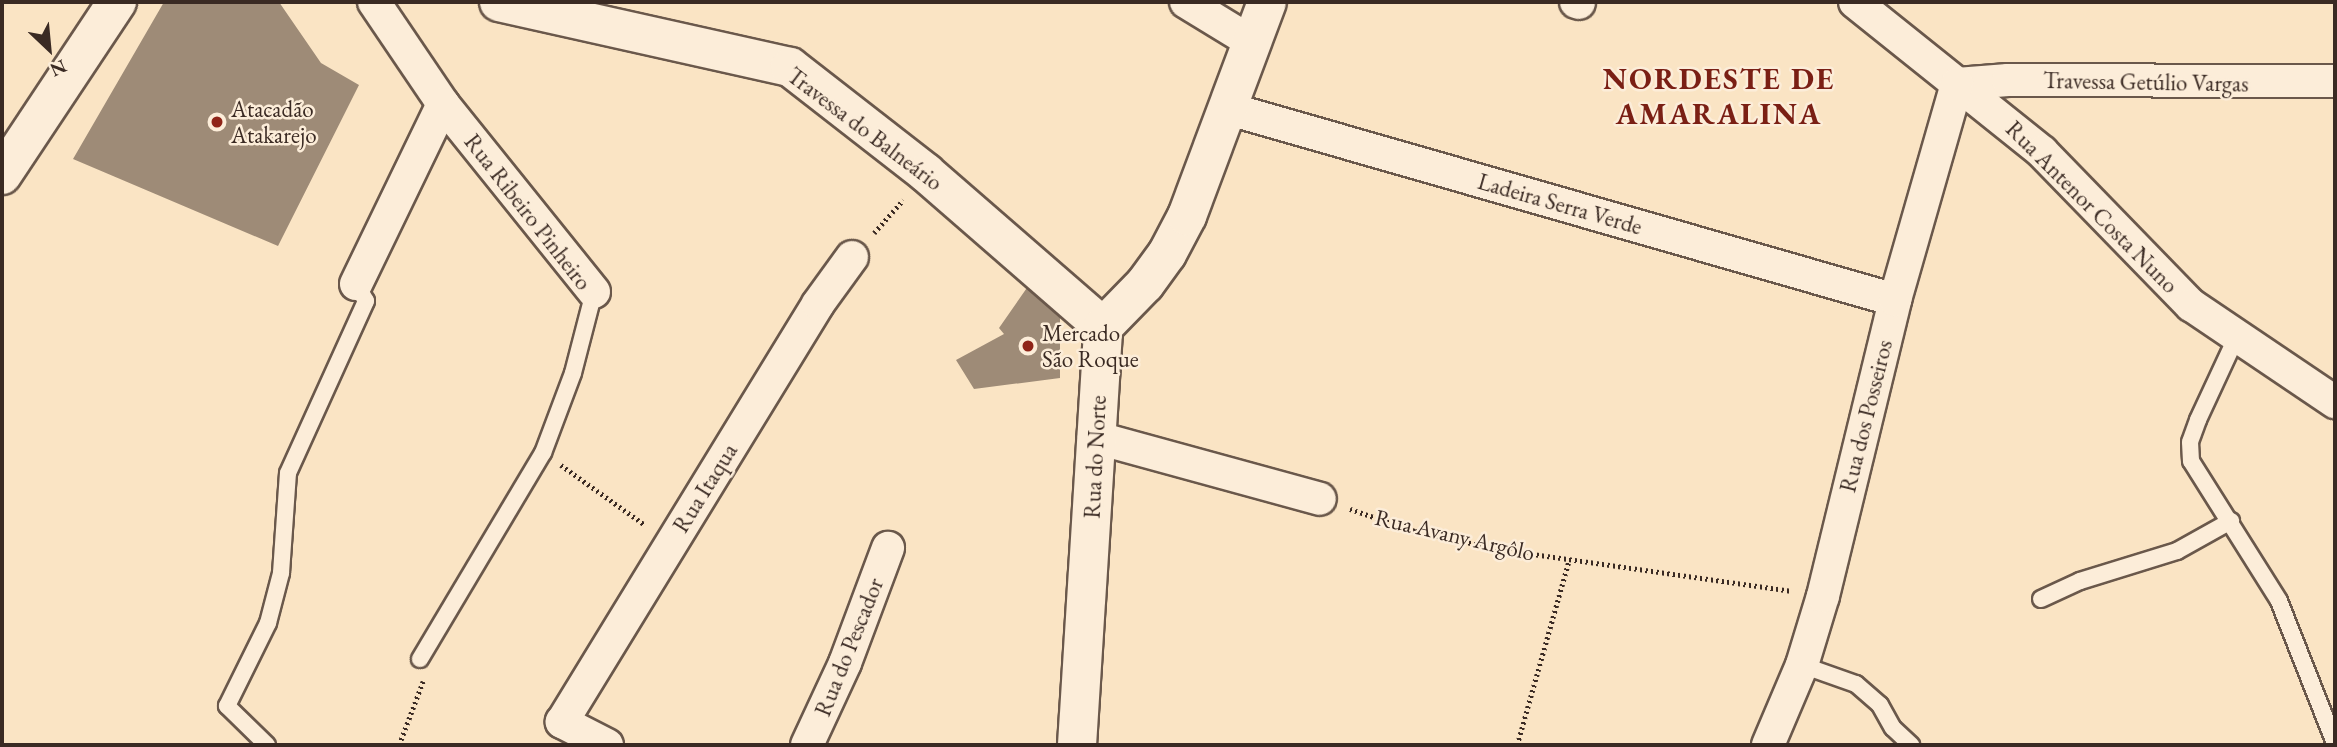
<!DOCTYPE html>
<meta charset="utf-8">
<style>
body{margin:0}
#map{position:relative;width:2337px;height:747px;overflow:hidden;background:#fae4c4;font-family:"EB Garamond",serif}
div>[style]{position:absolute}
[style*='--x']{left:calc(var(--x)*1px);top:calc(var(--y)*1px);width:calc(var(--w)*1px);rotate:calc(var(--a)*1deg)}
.building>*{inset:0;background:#9e8b77}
.path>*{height:4.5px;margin-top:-2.25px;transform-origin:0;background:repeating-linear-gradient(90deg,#3a2a23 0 2px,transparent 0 5.5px)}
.roads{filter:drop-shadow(2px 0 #6a584b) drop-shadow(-2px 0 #6a584b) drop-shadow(0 2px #6a584b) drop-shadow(0 -2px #6a584b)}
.lane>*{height:16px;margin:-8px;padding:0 8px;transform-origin:8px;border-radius:8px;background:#fcedd9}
.street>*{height:32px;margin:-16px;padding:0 16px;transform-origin:16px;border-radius:16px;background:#fcedd9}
.secondary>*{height:38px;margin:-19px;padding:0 19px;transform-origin:19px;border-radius:19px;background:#fcedd9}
.dots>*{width:19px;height:19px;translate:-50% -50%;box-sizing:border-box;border:4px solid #fcedd9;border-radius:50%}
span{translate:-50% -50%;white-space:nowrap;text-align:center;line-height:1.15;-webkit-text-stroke:5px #fcedd9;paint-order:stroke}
.street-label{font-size:23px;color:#3a2a23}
.poi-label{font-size:23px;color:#3a2a23}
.left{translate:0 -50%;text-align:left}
.district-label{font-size:30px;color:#7a1f14;font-weight:700;letter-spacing:2px}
.frame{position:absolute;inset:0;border:4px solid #3a2a23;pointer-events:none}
.north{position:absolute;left:14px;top:14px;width:70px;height:70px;-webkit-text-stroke:5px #fcedd9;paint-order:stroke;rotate:154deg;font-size:19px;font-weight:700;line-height:28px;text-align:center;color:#3a2a23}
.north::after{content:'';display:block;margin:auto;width:24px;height:32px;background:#3a2a23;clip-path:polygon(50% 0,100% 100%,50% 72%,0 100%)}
</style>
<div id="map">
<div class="building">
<i style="clip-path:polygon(164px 2px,279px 2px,321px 63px,359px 85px,278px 246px,73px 159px)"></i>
<i style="clip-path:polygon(1031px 282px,1060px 310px,1060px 378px,974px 389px,956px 360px,1004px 334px,999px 328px)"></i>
</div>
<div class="path">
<i style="--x:874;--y:233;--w:44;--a:-48.7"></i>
<i style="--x:561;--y:465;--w:103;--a:35.5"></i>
<i style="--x:1350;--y:509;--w:69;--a:18.7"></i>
<i style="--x:1415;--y:531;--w:91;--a:12.1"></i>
<i style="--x:1504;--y:550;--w:291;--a:8.1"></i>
<i style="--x:399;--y:745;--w:68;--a:-69.4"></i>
<i style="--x:1517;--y:745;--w:192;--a:-74.3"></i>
</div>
<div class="roads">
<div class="lane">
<i style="--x:2236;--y:338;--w:90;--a:114.9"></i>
<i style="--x:2198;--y:420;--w:23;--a:110"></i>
<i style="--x:2190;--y:442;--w:19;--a:87"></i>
<i style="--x:2191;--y:461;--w:165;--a:57.8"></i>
<i style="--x:2279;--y:601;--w:153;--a:68.5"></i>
<i style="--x:2041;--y:599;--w:43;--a:-24.8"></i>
<i style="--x:2080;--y:581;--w:102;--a:-17.2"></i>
<i style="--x:2177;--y:551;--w:62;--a:-29.1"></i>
<i style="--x:420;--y:659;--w:240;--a:-59.2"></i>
<i style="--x:543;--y:453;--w:85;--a:-69.4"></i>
<i style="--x:573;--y:373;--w:84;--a:-75.5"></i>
<i style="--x:1802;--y:665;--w:57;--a:19.4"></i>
<i style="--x:1856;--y:684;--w:32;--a:41"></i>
<i style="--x:1880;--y:705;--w:26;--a:61"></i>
<i style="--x:1893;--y:728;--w:25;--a:43"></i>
<i style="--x:267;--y:745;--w:56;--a:-135.7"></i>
<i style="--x:227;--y:706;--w:93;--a:-63.7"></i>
<i style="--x:268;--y:623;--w:52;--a:-75.4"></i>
<i style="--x:281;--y:573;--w:100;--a:-86"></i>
<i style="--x:288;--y:473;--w:189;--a:-65.6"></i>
<i style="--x:366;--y:301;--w:20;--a:-120"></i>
</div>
<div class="street">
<i style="--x:374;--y:2;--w:123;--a:55.9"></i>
<i style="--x:443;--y:104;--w:241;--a:51.2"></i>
<i style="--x:1186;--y:2;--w:75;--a:31.4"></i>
<i style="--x:1576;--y:2;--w:3;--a:18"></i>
<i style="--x:1855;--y:2;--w:240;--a:38.7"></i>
<i style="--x:2042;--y:152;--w:214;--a:45.8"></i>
<i style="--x:2191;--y:305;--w:174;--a:34"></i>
<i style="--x:1957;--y:84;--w:51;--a:-4.5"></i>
<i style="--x:2008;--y:80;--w:327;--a:0.2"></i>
<i style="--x:1226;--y:108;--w:696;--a:16.01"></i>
<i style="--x:356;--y:284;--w:200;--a:-64.2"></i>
<i style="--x:1094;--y:437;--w:234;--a:15.3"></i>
<i style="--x:607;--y:745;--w:51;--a:-152.9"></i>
<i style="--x:562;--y:722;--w:490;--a:-58.5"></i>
<i style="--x:818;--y:304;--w:58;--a:-54.1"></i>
<i style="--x:807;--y:745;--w:90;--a:-65.1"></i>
<i style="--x:845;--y:663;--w:123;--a:-69.5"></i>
<i style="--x:1768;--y:745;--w:87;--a:-67"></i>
<i style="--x:1802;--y:665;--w:72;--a:-73.1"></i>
<i style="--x:1823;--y:596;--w:305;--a:-76.3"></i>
<i style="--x:1895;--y:300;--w:225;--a:-74"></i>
</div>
<div class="secondary">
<i style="--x:499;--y:2;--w:298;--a:12.6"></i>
<i style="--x:790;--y:67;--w:172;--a:37.9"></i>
<i style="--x:926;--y:173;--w:235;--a:41"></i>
<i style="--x:2;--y:175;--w:208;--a:-56.4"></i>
<i style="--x:1077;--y:745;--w:419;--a:-86.4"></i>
<i style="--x:1103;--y:327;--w:60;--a:-45.7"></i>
<i style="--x:1145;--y:284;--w:37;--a:-54"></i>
<i style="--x:1167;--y:254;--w:43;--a:-62.2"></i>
<i style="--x:1187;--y:216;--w:228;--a:-69.5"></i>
</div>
</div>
<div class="dots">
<i style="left:217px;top:122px;background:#8f2418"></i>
<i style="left:1028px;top:346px;background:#8f2418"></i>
</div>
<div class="street-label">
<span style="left:2146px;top:82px;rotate:1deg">Travessa Getúlio Vargas</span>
<span style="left:865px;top:129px;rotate:37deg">Travessa do Balneário</span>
<span style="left:1560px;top:204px;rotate:16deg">Ladeira Serra Verde</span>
<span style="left:2092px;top:207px;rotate:45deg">Rua Antenor Costa Nuno</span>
<span style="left:528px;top:212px;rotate:52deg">Rua Ribeiro Pinheiro</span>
<span style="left:1866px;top:416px;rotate:-76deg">Rua dos Posseiros</span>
<span style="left:1095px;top:457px;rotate:-87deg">Rua do Norte</span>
<span style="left:705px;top:488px;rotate:-58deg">Rua Itaqua</span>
<span style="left:1455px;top:535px;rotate:13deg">Rua Avany Argôlo</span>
<span style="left:849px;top:647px;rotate:-68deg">Rua do Pescador</span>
</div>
<div class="poi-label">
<span class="left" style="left:231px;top:122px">Atacadão<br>Atakarejo</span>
<span class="left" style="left:1042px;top:346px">Mercado<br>São Roque</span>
</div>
<div class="district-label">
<span style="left:1719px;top:96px">NORDESTE DE<br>AMARALINA</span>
</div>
<div class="frame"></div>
<div class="north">N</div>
</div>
